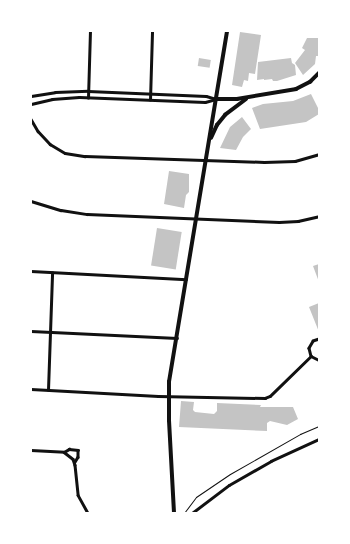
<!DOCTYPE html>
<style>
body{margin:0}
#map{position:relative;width:350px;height:544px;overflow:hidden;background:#fff;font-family:Mulish,sans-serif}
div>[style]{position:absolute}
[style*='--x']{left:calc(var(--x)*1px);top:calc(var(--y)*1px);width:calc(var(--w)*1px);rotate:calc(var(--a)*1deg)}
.building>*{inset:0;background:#c4c4c4;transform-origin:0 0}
.path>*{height:1px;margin:-0.5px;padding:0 0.5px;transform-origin:0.5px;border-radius:0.5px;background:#111}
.minor>*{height:2.5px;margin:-1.25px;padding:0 1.25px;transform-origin:1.25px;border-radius:1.25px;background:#111}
.tertiary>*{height:3px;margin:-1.5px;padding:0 1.5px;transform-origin:1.5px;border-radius:1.5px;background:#111}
.secondary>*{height:3.5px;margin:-1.75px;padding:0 1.75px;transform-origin:1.75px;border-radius:1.75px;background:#111}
span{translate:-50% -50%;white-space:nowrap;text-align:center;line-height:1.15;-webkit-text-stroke:3px #fff;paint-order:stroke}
.frame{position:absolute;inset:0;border:32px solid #fff;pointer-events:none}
</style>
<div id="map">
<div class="building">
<i style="clip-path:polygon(240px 32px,261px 35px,255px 74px,249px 73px,248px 81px,244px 80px,242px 87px,232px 85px)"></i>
<i style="clip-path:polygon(307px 38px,319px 38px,319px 56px,316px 56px,315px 64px,303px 75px,295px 63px,305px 50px,302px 48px)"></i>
<i style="left:199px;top:58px;width:12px;height:8px;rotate:9deg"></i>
<i style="clip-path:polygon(291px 58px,292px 63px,295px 65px,296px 75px,277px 81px,273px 81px,272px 79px,264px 80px,264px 79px,257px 80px,258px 62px)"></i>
<i style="clip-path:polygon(311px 94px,319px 110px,319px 114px,306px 122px,260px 129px,252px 108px,263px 104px,293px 101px)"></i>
<i style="clip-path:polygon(242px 117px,251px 129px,243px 137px,236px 150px,220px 148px,230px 127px)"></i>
<i style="clip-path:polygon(169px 171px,189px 174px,189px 192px,186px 195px,184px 208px,164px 204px)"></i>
<i style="left:157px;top:228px;width:25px;height:38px;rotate:9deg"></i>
<i style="clip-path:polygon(319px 264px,319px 282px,313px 266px)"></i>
<i style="clip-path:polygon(319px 303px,319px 332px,309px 307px)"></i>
<i style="clip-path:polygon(181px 401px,194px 402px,193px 410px,195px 412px,214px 414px,217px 411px,217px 403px,261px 405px,260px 407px,293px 407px,298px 419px,287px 425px,270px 421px,267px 423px,267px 431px,179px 427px)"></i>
</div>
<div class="path">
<i style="--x:184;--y:513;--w:20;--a:-53"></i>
<i style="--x:196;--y:497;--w:41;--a:-34.1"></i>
<i style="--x:230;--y:474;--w:81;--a:-29.7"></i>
<i style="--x:300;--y:434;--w:21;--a:-23"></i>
</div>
<div class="minor">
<i style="--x:88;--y:98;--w:67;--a:-88.3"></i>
<i style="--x:150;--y:100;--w:69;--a:-88.3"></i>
<i style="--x:31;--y:119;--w:14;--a:60"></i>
<i style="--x:38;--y:131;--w:18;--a:47"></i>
<i style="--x:50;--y:144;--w:17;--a:31"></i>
<i style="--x:65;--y:153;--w:20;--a:9"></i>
<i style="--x:85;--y:156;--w:179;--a:1.9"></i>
<i style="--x:264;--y:162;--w:31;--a:-2"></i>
<i style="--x:295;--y:161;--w:25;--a:-16"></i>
<i style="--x:31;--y:201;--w:31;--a:17"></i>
<i style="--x:61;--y:210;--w:26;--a:9"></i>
<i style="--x:87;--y:214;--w:192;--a:2.4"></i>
<i style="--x:279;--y:222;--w:19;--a:-3"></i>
<i style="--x:298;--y:221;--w:22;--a:-13"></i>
<i style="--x:31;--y:271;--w:155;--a:3"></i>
<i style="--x:31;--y:331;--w:146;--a:2.7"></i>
<i style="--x:319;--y:339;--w:6;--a:162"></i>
<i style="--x:313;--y:341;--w:8;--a:120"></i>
<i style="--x:309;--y:348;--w:8;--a:76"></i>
<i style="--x:311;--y:356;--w:9;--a:27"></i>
<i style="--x:31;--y:389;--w:127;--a:3.2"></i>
<i style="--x:158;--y:396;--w:107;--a:1.1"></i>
<i style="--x:265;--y:398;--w:5;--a:-22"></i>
<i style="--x:270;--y:396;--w:57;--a:-44.3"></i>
<i style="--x:48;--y:390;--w:117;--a:-88"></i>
<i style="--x:31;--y:450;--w:33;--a:3"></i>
<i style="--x:64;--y:452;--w:11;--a:38"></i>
<i style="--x:73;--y:459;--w:6;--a:72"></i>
<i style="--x:75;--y:465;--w:30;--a:84"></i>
<i style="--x:78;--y:495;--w:21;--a:61"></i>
<i style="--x:64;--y:452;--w:6;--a:-31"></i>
<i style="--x:69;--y:449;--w:9;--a:6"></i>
<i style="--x:78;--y:450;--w:7;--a:90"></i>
<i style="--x:78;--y:457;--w:6;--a:121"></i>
<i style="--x:192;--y:513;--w:46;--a:-37.1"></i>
<i style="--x:229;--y:485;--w:48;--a:-29.7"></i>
<i style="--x:271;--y:461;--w:53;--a:-24.6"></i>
</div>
<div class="tertiary">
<i style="--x:31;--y:96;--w:24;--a:-9"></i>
<i style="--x:55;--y:92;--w:33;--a:-2"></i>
<i style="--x:88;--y:91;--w:118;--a:2.4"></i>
<i style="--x:206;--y:96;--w:10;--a:17"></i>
<i style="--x:31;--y:104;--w:22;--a:-13"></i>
<i style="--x:52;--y:99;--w:27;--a:-4"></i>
<i style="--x:79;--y:97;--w:126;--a:2.3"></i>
<i style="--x:205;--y:102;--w:11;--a:-15"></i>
</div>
<div class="secondary">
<i style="--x:216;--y:99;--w:21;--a:0"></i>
<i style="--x:237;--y:99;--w:60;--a:-9.6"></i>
<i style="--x:296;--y:89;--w:16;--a:-27"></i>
<i style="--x:310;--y:82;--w:13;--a:-45"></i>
<i style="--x:211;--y:138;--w:14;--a:-65"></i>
<i style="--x:217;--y:125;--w:13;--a:-51"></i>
<i style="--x:225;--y:115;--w:26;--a:-37"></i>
<i style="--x:174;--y:513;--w:92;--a:-93.1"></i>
<i style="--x:169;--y:421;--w:39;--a:-90"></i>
<i style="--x:169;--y:382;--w:356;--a:-80.6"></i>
</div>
<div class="frame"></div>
</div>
